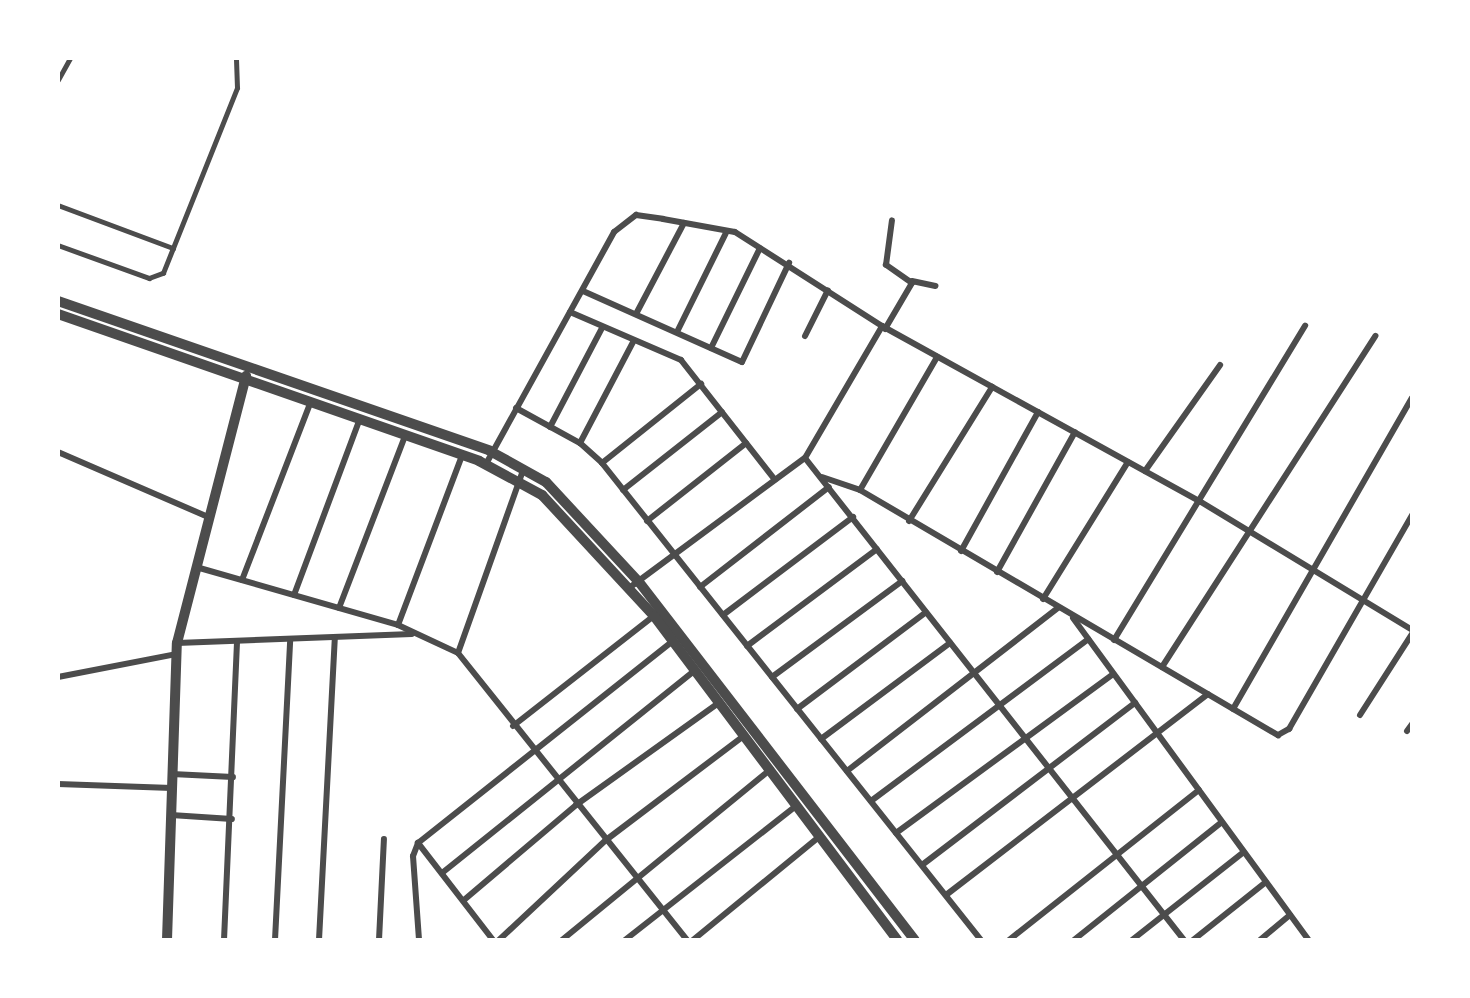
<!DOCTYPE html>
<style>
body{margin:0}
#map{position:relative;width:1470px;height:998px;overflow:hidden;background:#fff;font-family:"Fira Sans",sans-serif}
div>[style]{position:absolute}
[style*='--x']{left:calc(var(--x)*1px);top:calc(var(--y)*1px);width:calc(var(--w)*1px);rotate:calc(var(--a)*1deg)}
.service>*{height:4.5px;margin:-2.25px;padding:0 2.25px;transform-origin:2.25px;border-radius:2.25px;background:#4c4c4c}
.minor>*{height:6px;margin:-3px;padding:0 3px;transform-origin:3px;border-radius:3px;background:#4c4c4c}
.tertiary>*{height:10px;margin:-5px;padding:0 5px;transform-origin:5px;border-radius:5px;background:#4c4c4c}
span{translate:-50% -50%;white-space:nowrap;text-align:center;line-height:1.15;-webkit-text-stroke:4.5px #fff;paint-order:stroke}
.frame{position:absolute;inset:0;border:60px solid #fff;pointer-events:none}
</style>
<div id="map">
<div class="service">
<i style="--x:58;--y:80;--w:25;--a:-61"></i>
<i style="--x:58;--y:205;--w:123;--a:20.5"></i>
<i style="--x:58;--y:245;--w:97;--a:19.9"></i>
<i style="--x:149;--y:278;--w:15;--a:-20"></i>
<i style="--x:163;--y:273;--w:199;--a:-68.2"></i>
<i style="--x:237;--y:88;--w:30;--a:-92"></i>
</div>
<div class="minor">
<i style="--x:912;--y:281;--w:24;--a:12"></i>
<i style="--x:583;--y:291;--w:174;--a:24.1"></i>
<i style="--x:742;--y:362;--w:110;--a:-64.6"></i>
<i style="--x:570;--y:312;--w:121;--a:23.4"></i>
<i style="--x:681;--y:360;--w:152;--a:51.9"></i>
<i style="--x:636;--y:314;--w:103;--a:-62.2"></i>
<i style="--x:885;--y:329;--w:53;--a:-59.6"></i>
<i style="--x:912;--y:283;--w:32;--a:-145"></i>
<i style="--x:886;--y:265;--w:45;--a:-82.4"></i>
<i style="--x:677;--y:332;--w:110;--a:-63.7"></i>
<i style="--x:805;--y:336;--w:51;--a:-63.4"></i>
<i style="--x:711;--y:348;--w:111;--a:-63.9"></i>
<i style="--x:516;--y:408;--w:73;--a:28.7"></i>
<i style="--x:580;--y:443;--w:30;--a:42"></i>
<i style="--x:602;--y:463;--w:609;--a:51.53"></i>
<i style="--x:550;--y:427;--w:112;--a:-62.3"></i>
<i style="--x:580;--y:443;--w:114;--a:-62.3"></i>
<i style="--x:58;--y:452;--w:163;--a:23.4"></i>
<i style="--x:805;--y:458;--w:613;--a:51.82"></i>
<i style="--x:602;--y:463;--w:127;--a:-38.6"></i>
<i style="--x:486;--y:464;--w:265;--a:-61.1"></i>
<i style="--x:614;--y:232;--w:28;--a:-38"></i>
<i style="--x:636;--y:215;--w:27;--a:8"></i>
<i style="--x:663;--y:219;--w:73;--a:10.2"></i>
<i style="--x:735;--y:232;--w:174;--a:32.6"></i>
<i style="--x:882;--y:326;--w:364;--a:28.9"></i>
<i style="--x:1201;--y:502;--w:247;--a:31.2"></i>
<i style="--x:1145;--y:471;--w:130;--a:-54.7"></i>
<i style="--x:822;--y:477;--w:40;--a:18.9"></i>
<i style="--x:860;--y:490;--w:485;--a:30.4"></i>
<i style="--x:1278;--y:735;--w:13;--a:-29"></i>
<i style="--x:1289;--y:729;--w:247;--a:-60.1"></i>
<i style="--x:623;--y:490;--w:126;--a:-38.2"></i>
<i style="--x:860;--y:490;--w:154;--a:-59.9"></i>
<i style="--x:647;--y:521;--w:126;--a:-38.2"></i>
<i style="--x:909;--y:521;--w:158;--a:-58.2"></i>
<i style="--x:961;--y:551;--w:159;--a:-61"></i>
<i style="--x:196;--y:567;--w:210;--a:16"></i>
<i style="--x:398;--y:625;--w:66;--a:25"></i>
<i style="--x:458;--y:653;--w:367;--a:51.4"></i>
<i style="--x:997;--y:572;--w:160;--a:-60.9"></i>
<i style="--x:242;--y:580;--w:189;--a:-68.9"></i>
<i style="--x:700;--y:587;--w:163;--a:-37.8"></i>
<i style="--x:629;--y:588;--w:219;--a:-36.5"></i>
<i style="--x:805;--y:458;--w:153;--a:-59.7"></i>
<i style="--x:294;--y:595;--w:186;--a:-69.5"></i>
<i style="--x:1043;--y:599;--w:161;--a:-58.2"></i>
<i style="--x:339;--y:608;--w:184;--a:-69"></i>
<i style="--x:723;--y:615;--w:163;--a:-37"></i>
<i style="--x:1073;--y:618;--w:399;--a:53.8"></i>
<i style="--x:398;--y:625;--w:181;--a:-69.3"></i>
<i style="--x:1114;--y:640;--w:368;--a:-58.7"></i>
<i style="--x:177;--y:643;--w:235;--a:-2.2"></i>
<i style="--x:747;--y:646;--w:162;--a:-36.7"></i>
<i style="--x:458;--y:653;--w:196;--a:-70.4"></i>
<i style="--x:1162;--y:667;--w:394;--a:-57.2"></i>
<i style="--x:58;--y:677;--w:120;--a:-11"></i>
<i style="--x:772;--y:677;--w:162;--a:-36.4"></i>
<i style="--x:797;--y:709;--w:161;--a:-36.9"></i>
<i style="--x:1233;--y:709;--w:359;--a:-60.1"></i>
<i style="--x:1360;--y:715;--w:96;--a:-57.3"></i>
<i style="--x:513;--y:726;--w:180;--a:-38"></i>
<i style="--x:1407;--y:731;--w:9;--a:-54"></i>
<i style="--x:821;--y:739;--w:161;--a:-36.7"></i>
<i style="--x:847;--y:771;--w:267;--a:-37.7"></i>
<i style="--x:172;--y:774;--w:61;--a:2.8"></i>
<i style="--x:58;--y:784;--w:114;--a:2"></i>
<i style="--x:871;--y:801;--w:271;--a:-36.7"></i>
<i style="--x:171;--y:815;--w:61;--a:3.8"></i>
<i style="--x:896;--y:833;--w:269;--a:-36.2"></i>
<i style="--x:418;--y:843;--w:14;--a:111"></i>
<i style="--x:413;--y:856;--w:84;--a:85.9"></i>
<i style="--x:922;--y:865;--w:268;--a:-37.3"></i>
<i style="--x:442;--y:873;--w:324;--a:-38.7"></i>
<i style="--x:946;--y:895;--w:330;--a:-37.5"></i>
<i style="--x:464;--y:900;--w:147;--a:-40.3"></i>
<i style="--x:576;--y:805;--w:177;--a:-35.6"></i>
<i style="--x:224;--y:940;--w:299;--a:-87.5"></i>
<i style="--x:275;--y:940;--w:301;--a:-87.1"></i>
<i style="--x:319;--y:940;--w:303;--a:-87"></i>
<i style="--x:379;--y:940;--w:101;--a:-87.2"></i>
<i style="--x:493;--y:940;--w:123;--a:-127.7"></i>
<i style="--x:418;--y:843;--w:325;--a:-38.4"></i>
<i style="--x:499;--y:940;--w:146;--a:-43.1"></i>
<i style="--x:606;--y:840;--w:174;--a:-37.1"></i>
<i style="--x:562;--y:940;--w:270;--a:-39.3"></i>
<i style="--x:625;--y:940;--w:219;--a:-38.1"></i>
<i style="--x:693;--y:940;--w:164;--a:-39.3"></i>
<i style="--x:1009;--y:940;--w:242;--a:-38.3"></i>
<i style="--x:1074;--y:940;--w:189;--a:-38.6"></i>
<i style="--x:1132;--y:940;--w:142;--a:-38.2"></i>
<i style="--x:1193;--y:940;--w:93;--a:-38.5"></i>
<i style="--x:1260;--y:940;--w:39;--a:-40"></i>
</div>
<div class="tertiary">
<i style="--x:58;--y:301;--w:457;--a:19.1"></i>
<i style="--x:490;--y:451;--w:64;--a:29"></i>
<i style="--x:546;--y:482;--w:137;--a:47.1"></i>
<i style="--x:639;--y:582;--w:452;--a:52.4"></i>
<i style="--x:58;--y:314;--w:446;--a:19.2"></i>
<i style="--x:479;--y:461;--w:72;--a:28.4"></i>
<i style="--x:542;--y:495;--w:165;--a:47.2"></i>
<i style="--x:654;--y:616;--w:405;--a:53.1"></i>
<i style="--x:167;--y:940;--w:297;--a:-88.1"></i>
<i style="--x:177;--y:643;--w:276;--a:-75.5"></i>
</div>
<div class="frame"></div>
</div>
